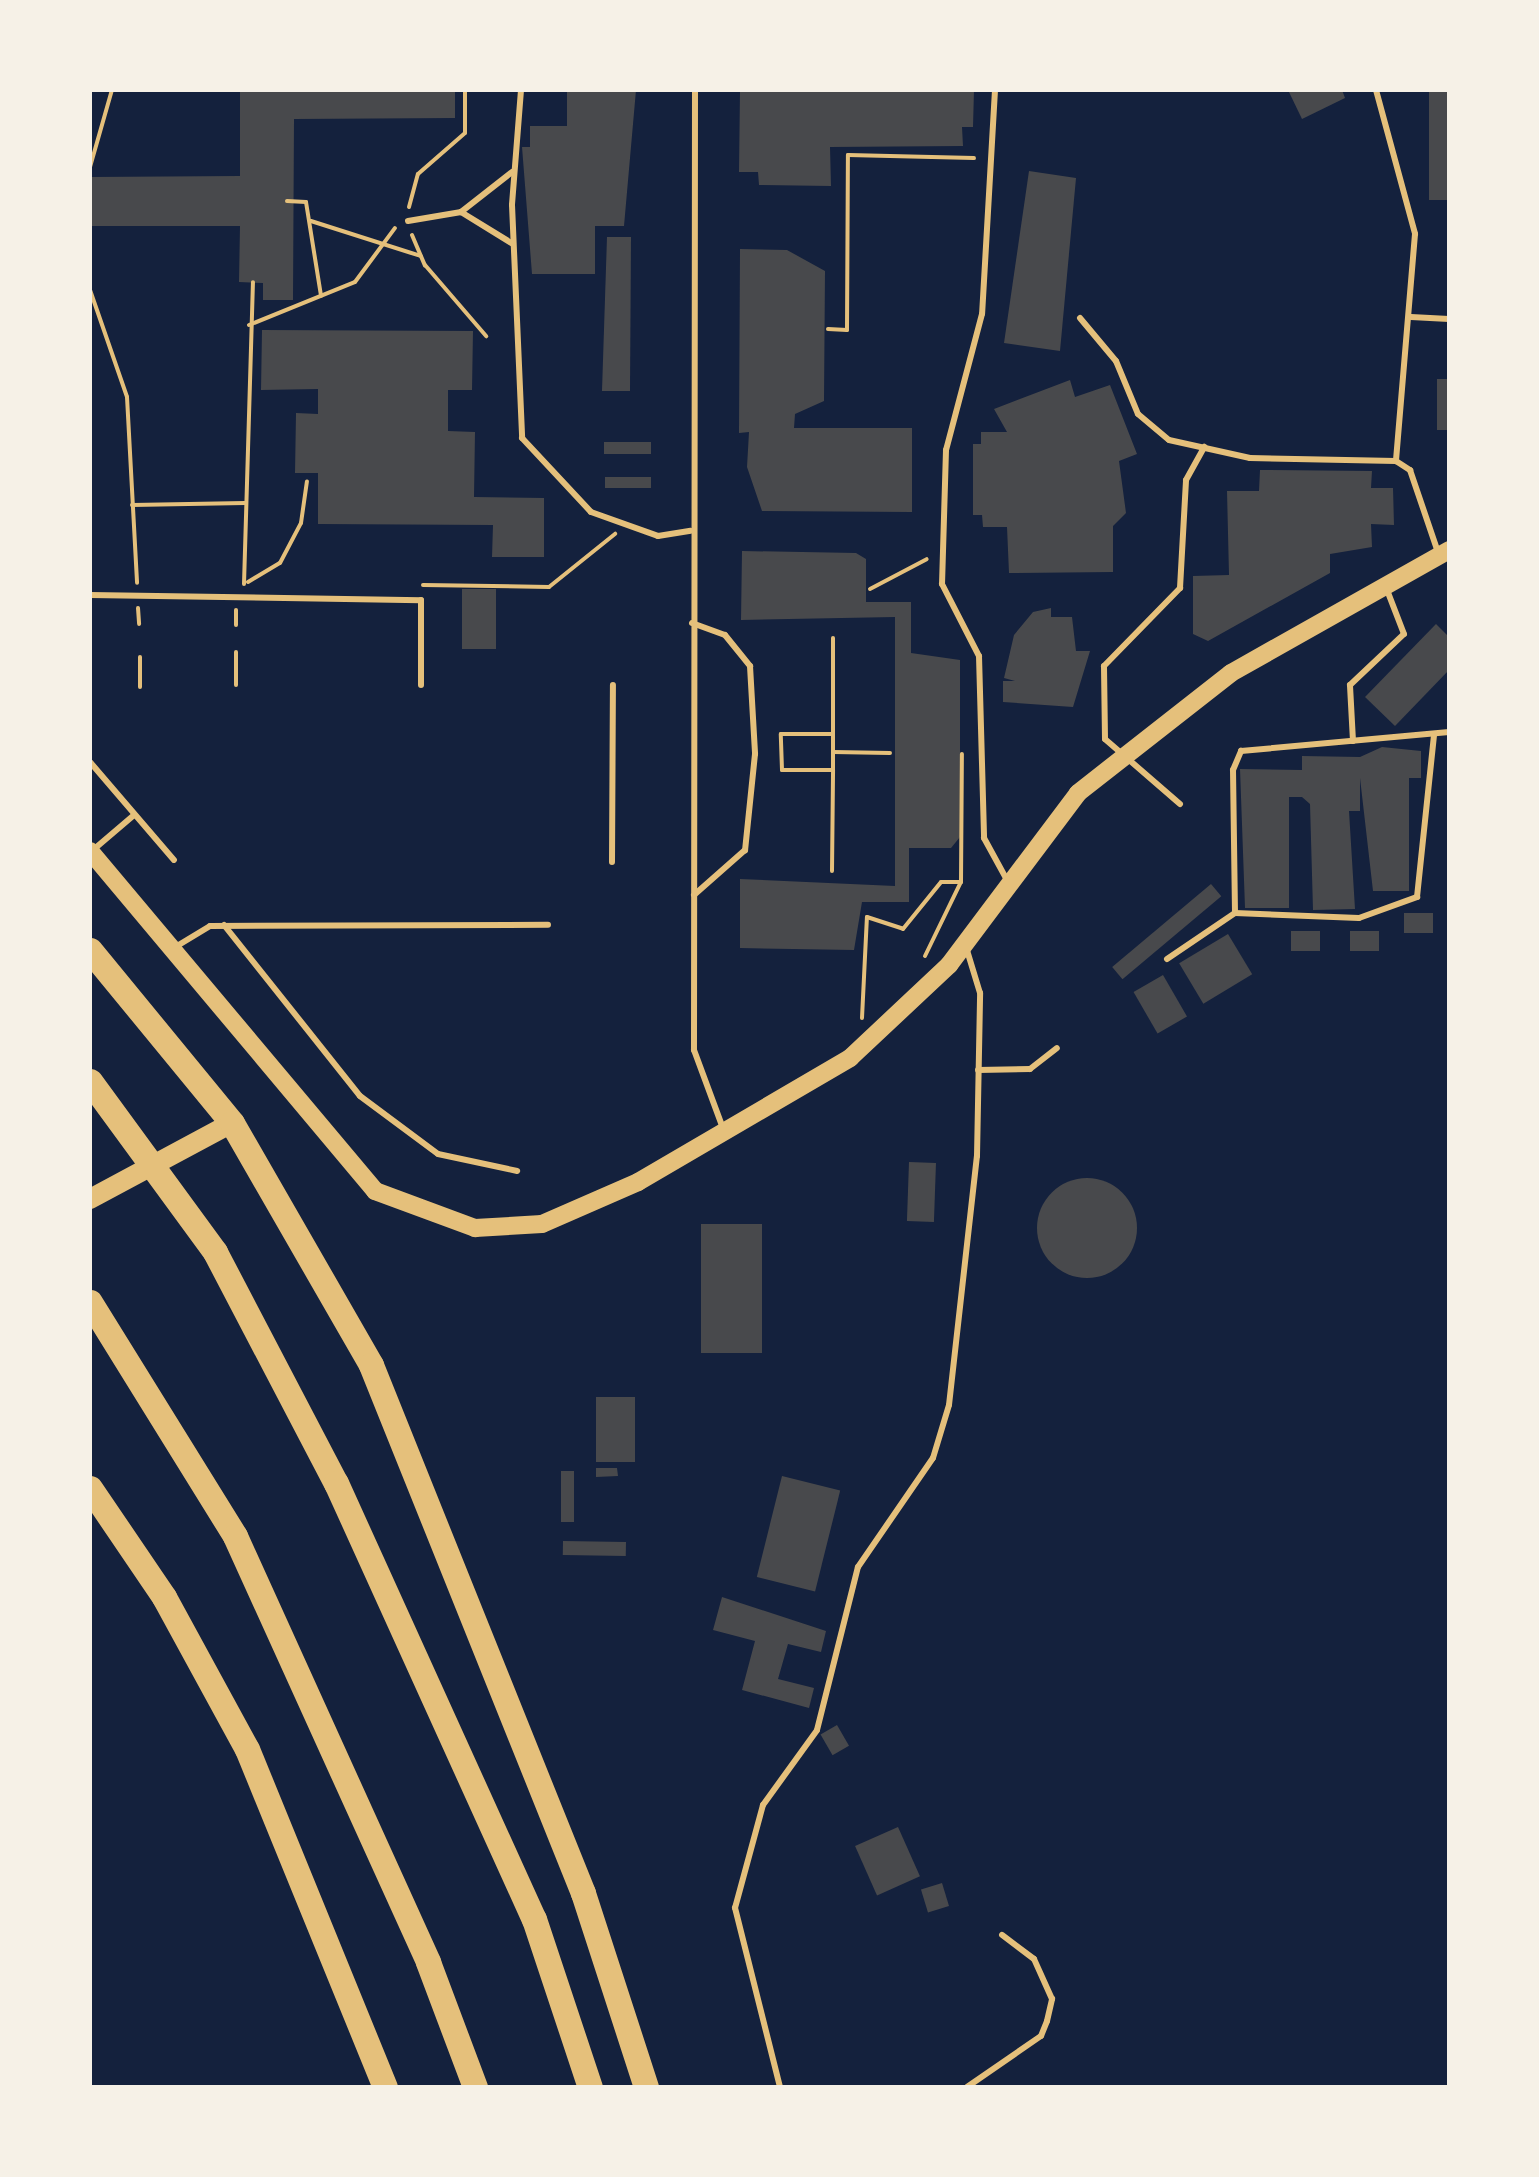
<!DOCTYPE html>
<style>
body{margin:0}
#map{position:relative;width:1539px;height:2177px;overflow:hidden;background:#14213d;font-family:Helvetica,sans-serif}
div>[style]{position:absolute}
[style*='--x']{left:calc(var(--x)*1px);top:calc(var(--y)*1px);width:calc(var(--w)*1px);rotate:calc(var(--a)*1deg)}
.building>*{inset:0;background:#48494c;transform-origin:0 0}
.round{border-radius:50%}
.path>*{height:4px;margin:-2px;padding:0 2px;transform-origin:2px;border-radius:2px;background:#e5c07b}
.service>*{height:6px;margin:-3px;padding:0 3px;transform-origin:3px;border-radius:3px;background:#e5c07b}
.tertiary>*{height:18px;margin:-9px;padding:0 9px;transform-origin:9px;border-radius:9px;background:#e5c07b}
.primary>*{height:20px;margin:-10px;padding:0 10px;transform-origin:10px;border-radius:10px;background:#e5c07b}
.motorway>*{height:25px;margin:-12.5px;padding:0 12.5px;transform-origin:12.5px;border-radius:12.5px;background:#e5c07b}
span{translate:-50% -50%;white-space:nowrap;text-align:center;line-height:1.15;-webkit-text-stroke:9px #f6f1e7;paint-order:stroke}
.frame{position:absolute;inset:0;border:92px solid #f6f1e7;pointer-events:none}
</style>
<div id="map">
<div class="building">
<i style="clip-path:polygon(240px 90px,455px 90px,455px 118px,294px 119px,293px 300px,263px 300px,263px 283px,239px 282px,240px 226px,90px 226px,90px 177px,240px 176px)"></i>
<i style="clip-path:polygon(567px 90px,636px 90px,624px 226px,595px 226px,595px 274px,532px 274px,522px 147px,530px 147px,530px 126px,567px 126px)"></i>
<i style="clip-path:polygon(740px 90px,974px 90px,973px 127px,962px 127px,963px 146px,830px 147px,831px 186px,759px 185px,758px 172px,739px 172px)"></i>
<i style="clip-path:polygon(1288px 90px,1342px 90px,1345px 98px,1302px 119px)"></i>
<i style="left:1429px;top:90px;width:20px;height:110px"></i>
<i style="clip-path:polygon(1029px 171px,1076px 178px,1060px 351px,1004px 343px)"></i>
<i style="clip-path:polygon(607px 237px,631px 237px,630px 391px,602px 391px)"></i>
<i style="clip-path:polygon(740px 249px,787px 250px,825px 271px,824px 401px,795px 414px,794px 428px,912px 428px,912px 512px,762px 511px,747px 467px,749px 432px,739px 433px)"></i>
<i style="clip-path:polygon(262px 330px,473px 331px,472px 390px,448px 390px,448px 431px,475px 432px,474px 497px,544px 498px,544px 557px,492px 557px,493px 525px,318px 524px,318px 473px,295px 473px,296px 413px,318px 414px,318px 389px,261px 390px)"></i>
<i style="left:1437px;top:379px;width:12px;height:51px"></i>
<i style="clip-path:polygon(1070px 380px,1075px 397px,1110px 385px,1137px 454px,1119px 461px,1126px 513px,1113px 526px,1113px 572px,1009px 573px,1007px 527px,983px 527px,982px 515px,973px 515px,973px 444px,981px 444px,981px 432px,1007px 432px,994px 409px)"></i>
<i style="left:604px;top:442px;width:47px;height:12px"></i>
<i style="clip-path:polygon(1260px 470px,1372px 471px,1371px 488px,1393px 488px,1394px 525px,1371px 524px,1372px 547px,1330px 554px,1330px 573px,1208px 641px,1193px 634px,1193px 576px,1229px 575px,1227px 491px,1259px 491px)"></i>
<i style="left:605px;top:477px;width:46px;height:11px"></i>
<i style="clip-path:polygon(742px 551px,856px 553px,866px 559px,866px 602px,911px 602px,911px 653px,960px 660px,960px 837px,951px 848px,909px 848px,909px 902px,862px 902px,854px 950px,740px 948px,740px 879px,895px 886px,895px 617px,741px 620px)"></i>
<i style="left:462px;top:589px;width:34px;height:60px"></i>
<i style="clip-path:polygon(1051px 608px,1051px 617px,1072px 617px,1076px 651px,1090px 651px,1073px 707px,1003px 702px,1003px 681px,1015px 681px,1004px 678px,1014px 635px,1033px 612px)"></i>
<i style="clip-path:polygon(1436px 624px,1449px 637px,1449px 670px,1395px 726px,1365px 697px)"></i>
<i style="clip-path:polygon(1382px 747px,1421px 751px,1421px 778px,1409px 778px,1409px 891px,1373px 891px,1360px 778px,1360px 811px,1349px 811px,1355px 909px,1313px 910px,1310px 804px,1302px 797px,1289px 797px,1289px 908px,1245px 908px,1240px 769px,1302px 770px,1302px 756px,1360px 757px)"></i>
<i style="left:1211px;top:884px;width:16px;height:129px;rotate:50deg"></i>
<i style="left:1404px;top:913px;width:29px;height:20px"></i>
<i style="left:1291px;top:931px;width:29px;height:20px"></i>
<i style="left:1350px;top:931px;width:29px;height:20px"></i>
<i style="left:1228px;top:934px;width:47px;height:57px;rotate:59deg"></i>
<i style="left:1163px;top:975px;width:48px;height:34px;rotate:60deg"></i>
<i style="left:909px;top:1162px;width:27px;height:59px;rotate:2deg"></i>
<i class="round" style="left:1037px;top:1178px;width:100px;height:100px"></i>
<i style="left:701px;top:1224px;width:61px;height:129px"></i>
<i style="left:596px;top:1397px;width:39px;height:65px"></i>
<i style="clip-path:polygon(596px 1468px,617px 1468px,618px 1476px,596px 1477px)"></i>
<i style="left:561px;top:1471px;width:13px;height:51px"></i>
<i style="left:782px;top:1476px;width:60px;height:104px;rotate:14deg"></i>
<i style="left:563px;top:1541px;width:63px;height:14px;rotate:1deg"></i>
<i style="clip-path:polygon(722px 1597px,826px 1631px,821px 1652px,788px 1644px,778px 1679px,814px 1688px,809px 1708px,742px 1690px,755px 1641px,713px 1630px)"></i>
<i style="left:837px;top:1725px;width:24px;height:19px;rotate:60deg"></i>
<i style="left:898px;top:1827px;width:54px;height:47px;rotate:66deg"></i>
<i style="left:942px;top:1883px;width:24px;height:22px;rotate:73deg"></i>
</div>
<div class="path">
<i style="--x:90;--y:167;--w:80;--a:-74.1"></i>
<i style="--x:287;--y:201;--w:19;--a:3"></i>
<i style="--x:306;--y:202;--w:95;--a:80.9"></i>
<i style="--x:409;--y:207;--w:34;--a:-75"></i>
<i style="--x:418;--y:174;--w:62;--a:-41.1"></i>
<i style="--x:465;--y:133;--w:43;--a:-90"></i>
<i style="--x:311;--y:221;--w:115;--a:17.7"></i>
<i style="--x:412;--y:235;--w:33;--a:67"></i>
<i style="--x:425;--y:265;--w:94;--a:49.3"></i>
<i style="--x:90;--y:290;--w:113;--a:70.9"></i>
<i style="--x:127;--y:397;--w:186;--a:86.9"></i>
<i style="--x:249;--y:325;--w:114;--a:-22.1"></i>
<i style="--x:355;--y:282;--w:67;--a:-53.5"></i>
<i style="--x:828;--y:329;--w:19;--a:3"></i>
<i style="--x:847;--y:330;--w:175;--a:-89.7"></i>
<i style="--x:848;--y:155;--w:126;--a:1.4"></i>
<i style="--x:132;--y:505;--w:113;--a:-1"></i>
<i style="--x:248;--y:582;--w:37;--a:-31"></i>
<i style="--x:280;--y:563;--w:45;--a:-62.3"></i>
<i style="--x:301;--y:523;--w:42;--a:-81.9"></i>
<i style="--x:244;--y:584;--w:302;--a:-88.3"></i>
<i style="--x:423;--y:585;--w:126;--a:0.9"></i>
<i style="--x:549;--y:587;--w:85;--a:-38.8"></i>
<i style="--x:870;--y:589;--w:64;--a:-27.8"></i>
<i style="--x:138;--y:608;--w:16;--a:86"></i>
<i style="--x:236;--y:610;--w:15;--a:90"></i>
<i style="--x:833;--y:638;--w:132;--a:90"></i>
<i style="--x:833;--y:770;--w:51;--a:180"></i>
<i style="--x:782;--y:770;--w:36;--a:-92"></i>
<i style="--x:781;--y:734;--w:52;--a:0"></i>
<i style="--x:236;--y:652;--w:33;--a:90"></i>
<i style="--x:140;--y:657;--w:30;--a:90"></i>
<i style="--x:833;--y:752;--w:57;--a:1"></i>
<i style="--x:832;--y:871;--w:101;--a:-89.4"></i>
<i style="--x:925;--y:956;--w:82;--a:-64.1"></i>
<i style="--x:862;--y:1018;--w:101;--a:-87.2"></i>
<i style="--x:867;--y:917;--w:38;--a:18"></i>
<i style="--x:903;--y:929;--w:60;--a:-51"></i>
<i style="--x:941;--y:882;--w:20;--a:0"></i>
<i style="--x:961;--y:882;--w:128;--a:-89.6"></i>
</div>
<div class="service">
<i style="--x:521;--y:90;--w:115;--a:94.5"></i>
<i style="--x:512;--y:205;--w:233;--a:87.5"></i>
<i style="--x:522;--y:438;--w:101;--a:47"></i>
<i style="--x:591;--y:512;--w:71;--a:19.7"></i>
<i style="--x:658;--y:536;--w:33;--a:-9"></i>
<i style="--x:695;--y:90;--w:960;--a:90.06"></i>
<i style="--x:694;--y:1050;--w:86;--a:69.7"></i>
<i style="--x:995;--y:90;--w:224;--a:93.3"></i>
<i style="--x:982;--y:314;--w:141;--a:104.8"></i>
<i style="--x:946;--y:450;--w:134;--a:91.7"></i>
<i style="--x:942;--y:584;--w:81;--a:62.8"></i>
<i style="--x:979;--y:656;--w:182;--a:88.4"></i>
<i style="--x:984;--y:838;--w:48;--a:61.3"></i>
<i style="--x:1376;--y:90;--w:149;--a:74.8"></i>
<i style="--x:1415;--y:234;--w:228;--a:94.8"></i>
<i style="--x:1396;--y:461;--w:17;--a:33"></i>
<i style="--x:1410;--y:470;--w:90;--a:71.2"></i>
<i style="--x:512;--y:172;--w:65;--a:141.9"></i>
<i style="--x:461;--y:212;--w:61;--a:31.6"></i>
<i style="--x:408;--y:221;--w:54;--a:-9.6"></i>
<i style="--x:1411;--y:317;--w:38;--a:3"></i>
<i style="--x:1080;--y:318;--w:56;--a:50.1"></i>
<i style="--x:1116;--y:361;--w:57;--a:67.5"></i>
<i style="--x:1138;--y:414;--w:40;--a:40"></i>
<i style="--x:1169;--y:440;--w:83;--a:12.5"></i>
<i style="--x:1250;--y:458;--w:146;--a:1.2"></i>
<i style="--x:90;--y:595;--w:331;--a:0.9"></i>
<i style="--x:421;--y:600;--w:85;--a:90"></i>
<i style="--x:692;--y:623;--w:35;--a:20"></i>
<i style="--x:725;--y:635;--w:40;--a:51"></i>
<i style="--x:750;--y:666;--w:88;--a:86.7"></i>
<i style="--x:755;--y:754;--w:97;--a:95.9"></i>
<i style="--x:745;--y:850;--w:68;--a:138.6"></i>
<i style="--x:1353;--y:741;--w:56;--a:-93.1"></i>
<i style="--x:1350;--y:685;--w:74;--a:-43.4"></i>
<i style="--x:1404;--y:634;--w:47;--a:-111.1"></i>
<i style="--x:90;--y:762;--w:129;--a:49.4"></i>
<i style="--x:1180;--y:804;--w:99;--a:-139.1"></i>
<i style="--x:1105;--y:739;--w:73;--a:-90.8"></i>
<i style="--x:1104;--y:666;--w:109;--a:-45.7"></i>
<i style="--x:1180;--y:588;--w:108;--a:-86.8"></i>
<i style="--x:1186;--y:480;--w:38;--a:-61"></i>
<i style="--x:93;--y:850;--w:54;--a:-40.5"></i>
<i style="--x:612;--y:862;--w:177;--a:-89.7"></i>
<i style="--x:1235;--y:913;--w:124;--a:2.3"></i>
<i style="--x:1359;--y:918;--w:62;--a:-19.9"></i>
<i style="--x:1417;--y:897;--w:164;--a:-84"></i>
<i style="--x:224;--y:925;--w:218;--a:51.5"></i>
<i style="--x:360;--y:1096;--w:97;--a:36.6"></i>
<i style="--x:438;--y:1154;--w:81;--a:12.1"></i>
<i style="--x:172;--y:949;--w:44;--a:-31.2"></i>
<i style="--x:210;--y:926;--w:338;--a:-0.2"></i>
<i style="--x:1167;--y:959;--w:82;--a:-34.1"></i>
<i style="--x:1235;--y:913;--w:143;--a:-90.8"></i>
<i style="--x:1233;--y:770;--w:21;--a:-67"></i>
<i style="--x:1241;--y:751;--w:209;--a:-5.2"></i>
<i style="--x:978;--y:1070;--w:52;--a:-1.1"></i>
<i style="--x:1030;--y:1069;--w:34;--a:-38"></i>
<i style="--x:780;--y:2087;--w:185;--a:-104.1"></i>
<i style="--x:735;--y:1908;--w:107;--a:-74.8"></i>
<i style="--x:763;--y:1805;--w:92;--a:-54.2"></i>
<i style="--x:817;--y:1730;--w:168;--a:-75.9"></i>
<i style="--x:858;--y:1567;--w:132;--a:-55.5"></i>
<i style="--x:933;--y:1458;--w:55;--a:-73.2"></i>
<i style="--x:949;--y:1405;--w:251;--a:-83.6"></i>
<i style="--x:977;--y:1156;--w:163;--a:-88.9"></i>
<i style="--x:980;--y:993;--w:48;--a:-106.9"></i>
<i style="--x:967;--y:2087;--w:90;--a:-34.6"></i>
<i style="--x:1041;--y:2036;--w:16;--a:-68"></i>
<i style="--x:1047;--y:2021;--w:23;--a:-77"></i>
<i style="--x:1052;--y:1999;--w:44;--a:-114.2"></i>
<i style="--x:1034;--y:1959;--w:40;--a:-143"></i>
</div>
<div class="tertiary">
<i style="--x:90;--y:851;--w:444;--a:50"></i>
<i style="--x:375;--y:1191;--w:107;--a:20.3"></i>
<i style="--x:475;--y:1228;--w:67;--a:-3.4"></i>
<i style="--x:542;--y:1224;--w:105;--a:-23.6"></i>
<i style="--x:638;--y:1182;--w:246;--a:-30.3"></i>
<i style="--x:850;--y:1058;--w:136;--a:-43.2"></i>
<i style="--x:949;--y:965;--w:215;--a:-53.1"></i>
<i style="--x:1078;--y:793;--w:194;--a:-38.1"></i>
<i style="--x:1231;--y:673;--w:250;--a:-29.4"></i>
</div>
<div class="primary">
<i style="--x:90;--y:1199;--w:161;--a:-28.2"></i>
</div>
<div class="motorway">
<i style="--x:90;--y:950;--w:224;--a:50.6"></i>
<i style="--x:232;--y:1123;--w:279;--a:60.1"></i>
<i style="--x:371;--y:1365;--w:569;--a:68.12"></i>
<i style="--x:583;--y:1893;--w:204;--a:72"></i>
<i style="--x:90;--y:1081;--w:212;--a:53.8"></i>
<i style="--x:215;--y:1252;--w:261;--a:62.4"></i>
<i style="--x:336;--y:1483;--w:479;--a:65.6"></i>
<i style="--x:534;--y:1919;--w:177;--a:71.6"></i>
<i style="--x:90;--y:1302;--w:275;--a:58.2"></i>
<i style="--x:235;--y:1536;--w:468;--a:65.6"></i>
<i style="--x:428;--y:1962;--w:134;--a:69.4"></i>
<i style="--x:90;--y:1488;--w:132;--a:55.8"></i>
<i style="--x:164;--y:1597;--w:173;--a:61.4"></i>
<i style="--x:247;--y:1749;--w:365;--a:67.8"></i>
</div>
<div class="frame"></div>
</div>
